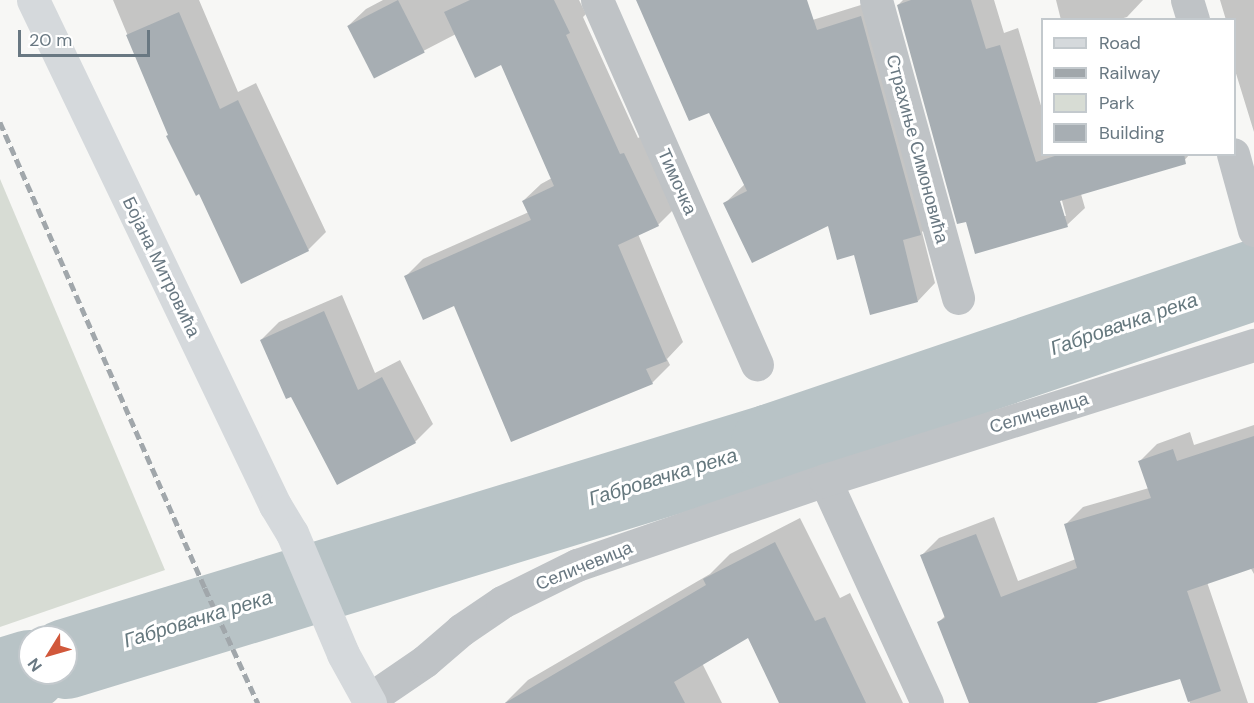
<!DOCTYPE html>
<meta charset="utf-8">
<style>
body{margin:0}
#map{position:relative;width:1254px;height:703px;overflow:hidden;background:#f7f7f5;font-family:"DM Sans",sans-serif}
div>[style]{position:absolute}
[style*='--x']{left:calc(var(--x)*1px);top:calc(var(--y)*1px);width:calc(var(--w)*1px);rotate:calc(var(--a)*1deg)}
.green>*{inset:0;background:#d7dcd4}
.shadow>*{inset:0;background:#0003}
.river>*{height:80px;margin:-40px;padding:0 40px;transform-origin:40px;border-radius:40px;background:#b8c3c6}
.building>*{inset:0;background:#a7aeb3;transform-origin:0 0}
.street>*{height:33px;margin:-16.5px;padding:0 16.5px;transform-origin:16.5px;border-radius:16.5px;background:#bfc3c6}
.secondary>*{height:33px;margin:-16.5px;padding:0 16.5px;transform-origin:16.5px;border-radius:16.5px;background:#d5d9dc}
.rail>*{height:4.5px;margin-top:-2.25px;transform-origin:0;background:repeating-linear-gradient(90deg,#a1a7ab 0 9px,transparent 0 13.5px)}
span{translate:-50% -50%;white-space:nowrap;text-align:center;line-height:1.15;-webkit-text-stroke:6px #fff;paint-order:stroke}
.street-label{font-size:18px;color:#697882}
.water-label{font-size:20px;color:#65787e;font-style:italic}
.legend{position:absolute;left:1041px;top:18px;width:195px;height:138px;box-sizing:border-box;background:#fff;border:2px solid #c3c9cd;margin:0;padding:8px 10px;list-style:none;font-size:18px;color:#697882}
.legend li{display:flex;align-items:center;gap:12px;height:30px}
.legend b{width:30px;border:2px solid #c3c9cd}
.north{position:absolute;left:18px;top:625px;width:60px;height:60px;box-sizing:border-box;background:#fff;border:2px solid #c3c9cd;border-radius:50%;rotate:233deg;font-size:16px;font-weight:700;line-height:24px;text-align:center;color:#697882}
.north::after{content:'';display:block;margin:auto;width:21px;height:27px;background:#d1583b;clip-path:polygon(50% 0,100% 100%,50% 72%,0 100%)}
.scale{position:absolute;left:18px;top:30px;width:132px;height:27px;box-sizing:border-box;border:3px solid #697882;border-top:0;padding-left:8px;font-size:18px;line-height:21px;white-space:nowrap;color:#697882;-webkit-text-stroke:4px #fff;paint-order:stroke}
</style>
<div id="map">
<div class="green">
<i style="clip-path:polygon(0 179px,165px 570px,0 627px)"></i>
</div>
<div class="shadow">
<i style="clip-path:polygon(113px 0,199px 0,238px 92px,256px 83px,326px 232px,308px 250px,200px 192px,169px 135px)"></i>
<i style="clip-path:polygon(383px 0,579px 0,586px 14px,583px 17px,638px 138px,642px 136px,676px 207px,658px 225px,638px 234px,683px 342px,667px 359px,670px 365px,652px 383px,455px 304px,406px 276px,423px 259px,529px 212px,523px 201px,541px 184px,552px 178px,502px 63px,456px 34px,375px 76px,348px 26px,366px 9px)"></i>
<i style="clip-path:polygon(637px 0,740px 0,806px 22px,877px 0,938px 216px,922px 232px,935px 283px,918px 301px,856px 253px,828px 224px,725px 203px,745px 184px,710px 111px)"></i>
<i style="clip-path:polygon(evenodd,903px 0,994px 0,1004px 33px,1018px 28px,1042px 109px,1042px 154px,1190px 154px,1181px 164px,1081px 194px,1085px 208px,1067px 225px,898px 5px,903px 0,1060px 193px,1066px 216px,1063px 216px,1057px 194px,1060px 193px)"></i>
<i style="clip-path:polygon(1056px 0,1143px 0,1127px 17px,1117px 20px,1061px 20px)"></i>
<i style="clip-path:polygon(1220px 0,1254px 0,1254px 132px,1234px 67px,1234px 20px,1226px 20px)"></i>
<i style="clip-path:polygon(342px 295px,375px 373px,400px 360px,433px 424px,415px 442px,261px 340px,279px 322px)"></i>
<i style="clip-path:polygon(1254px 425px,1254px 574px,1250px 567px,1207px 582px,1248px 703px,1190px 703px,1181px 677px,1091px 703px,985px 703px,939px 622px,945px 616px,922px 555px,939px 538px,994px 517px,1018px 581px,1076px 559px,1065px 525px,1083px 507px,1149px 488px,1139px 462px,1157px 444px,1190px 432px,1194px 445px)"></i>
<i style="clip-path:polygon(800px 518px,840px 598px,850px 593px,903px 703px,781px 703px,749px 636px,702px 663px,722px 703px,505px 703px,528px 680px,710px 574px,730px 554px)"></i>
</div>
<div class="river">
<i style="--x:66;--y:659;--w:737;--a:-16.96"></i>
<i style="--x:771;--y:444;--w:510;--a:-18.75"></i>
<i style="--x:0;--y:679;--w:31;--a:-17"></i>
</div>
<div class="building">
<i style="left:398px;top:0;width:59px;height:57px;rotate:63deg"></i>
<i style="clip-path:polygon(470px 0,554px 0,570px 33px,566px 35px,620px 154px,624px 153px,659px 226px,618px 245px,667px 361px,646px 369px,653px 384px,511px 442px,454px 306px,423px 320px,404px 276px,531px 220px,522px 201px,554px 186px,501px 65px,475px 78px,444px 12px)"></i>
<i style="clip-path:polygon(636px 0,807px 0,817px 30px,861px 16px,921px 235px,903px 240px,918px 302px,870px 315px,854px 255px,837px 260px,828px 226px,752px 263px,723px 203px,747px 191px,709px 113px,689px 121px)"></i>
<i style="clip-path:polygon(911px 0,971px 0,986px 49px,1000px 45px,1036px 162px,1061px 154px,1184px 154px,1186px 164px,1060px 201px,1068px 227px,975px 254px,966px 222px,957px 224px,897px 5px)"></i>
<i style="clip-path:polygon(179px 12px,220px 109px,238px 100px,309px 251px,241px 284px,199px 194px,196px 196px,166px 136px,168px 135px,126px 35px)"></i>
<i style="clip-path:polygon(324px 311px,358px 390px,382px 377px,416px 443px,337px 485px,291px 397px,286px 399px,260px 340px)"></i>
<i style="clip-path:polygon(1254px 436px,1254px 568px,1187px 591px,1221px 691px,1188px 702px,1180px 679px,1096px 703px,969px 703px,937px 622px,945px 618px,920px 555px,976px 534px,1001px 597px,1077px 568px,1064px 524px,1151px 498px,1138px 461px,1173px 449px,1177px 461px)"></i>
<i style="clip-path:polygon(775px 542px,815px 621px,825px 617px,866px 703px,779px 703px,748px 638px,674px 682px,685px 703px,505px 703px,706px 585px,703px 579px)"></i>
</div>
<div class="street">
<i style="--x:597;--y:0;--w:398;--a:66.3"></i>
<i style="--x:876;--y:0;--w:309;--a:74.6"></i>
<i style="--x:1187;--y:0;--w:21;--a:73"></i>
<i style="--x:1233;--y:154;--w:79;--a:74.6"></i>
<i style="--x:825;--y:480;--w:245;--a:65.4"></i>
<i style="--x:368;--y:700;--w:69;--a:-34.4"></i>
<i style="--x:425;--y:661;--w:48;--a:-40.7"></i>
<i style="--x:461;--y:630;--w:50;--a:-34.3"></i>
<i style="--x:502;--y:602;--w:84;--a:-26.3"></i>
<i style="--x:577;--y:565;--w:262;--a:-18.9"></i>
<i style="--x:825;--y:480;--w:450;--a:-17.5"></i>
</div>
<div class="secondary">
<i style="--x:33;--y:0;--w:560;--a:64.4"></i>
<i style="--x:275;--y:505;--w:33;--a:59"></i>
<i style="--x:292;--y:533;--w:131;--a:67.1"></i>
<i style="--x:343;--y:654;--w:56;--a:61.1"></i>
</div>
<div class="rail">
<i style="--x:0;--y:122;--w:509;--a:66.25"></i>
<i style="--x:205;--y:588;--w:127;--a:65.3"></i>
</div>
<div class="street-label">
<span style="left:917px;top:149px;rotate:75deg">Страхиње Симоновића</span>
<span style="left:677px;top:182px;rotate:66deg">Тимочка</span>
<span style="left:161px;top:267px;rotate:64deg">Бојана Митровића</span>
<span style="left:1039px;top:413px;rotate:-17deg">Селичевица</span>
<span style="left:584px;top:566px;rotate:-22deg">Селичевица</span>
</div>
<div class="water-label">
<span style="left:1124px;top:324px;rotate:-19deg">Габровачка река</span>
<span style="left:663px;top:477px;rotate:-17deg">Габровачка река</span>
<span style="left:198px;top:619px;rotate:-17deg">Габровачка река</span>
</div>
<ul class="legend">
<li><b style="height:8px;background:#d5d9dc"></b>Road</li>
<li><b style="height:8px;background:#a1a7ab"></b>Railway</li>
<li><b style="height:16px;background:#d7dcd4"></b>Park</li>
<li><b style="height:16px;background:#a7aeb3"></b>Building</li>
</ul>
<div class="north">N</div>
<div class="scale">20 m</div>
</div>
